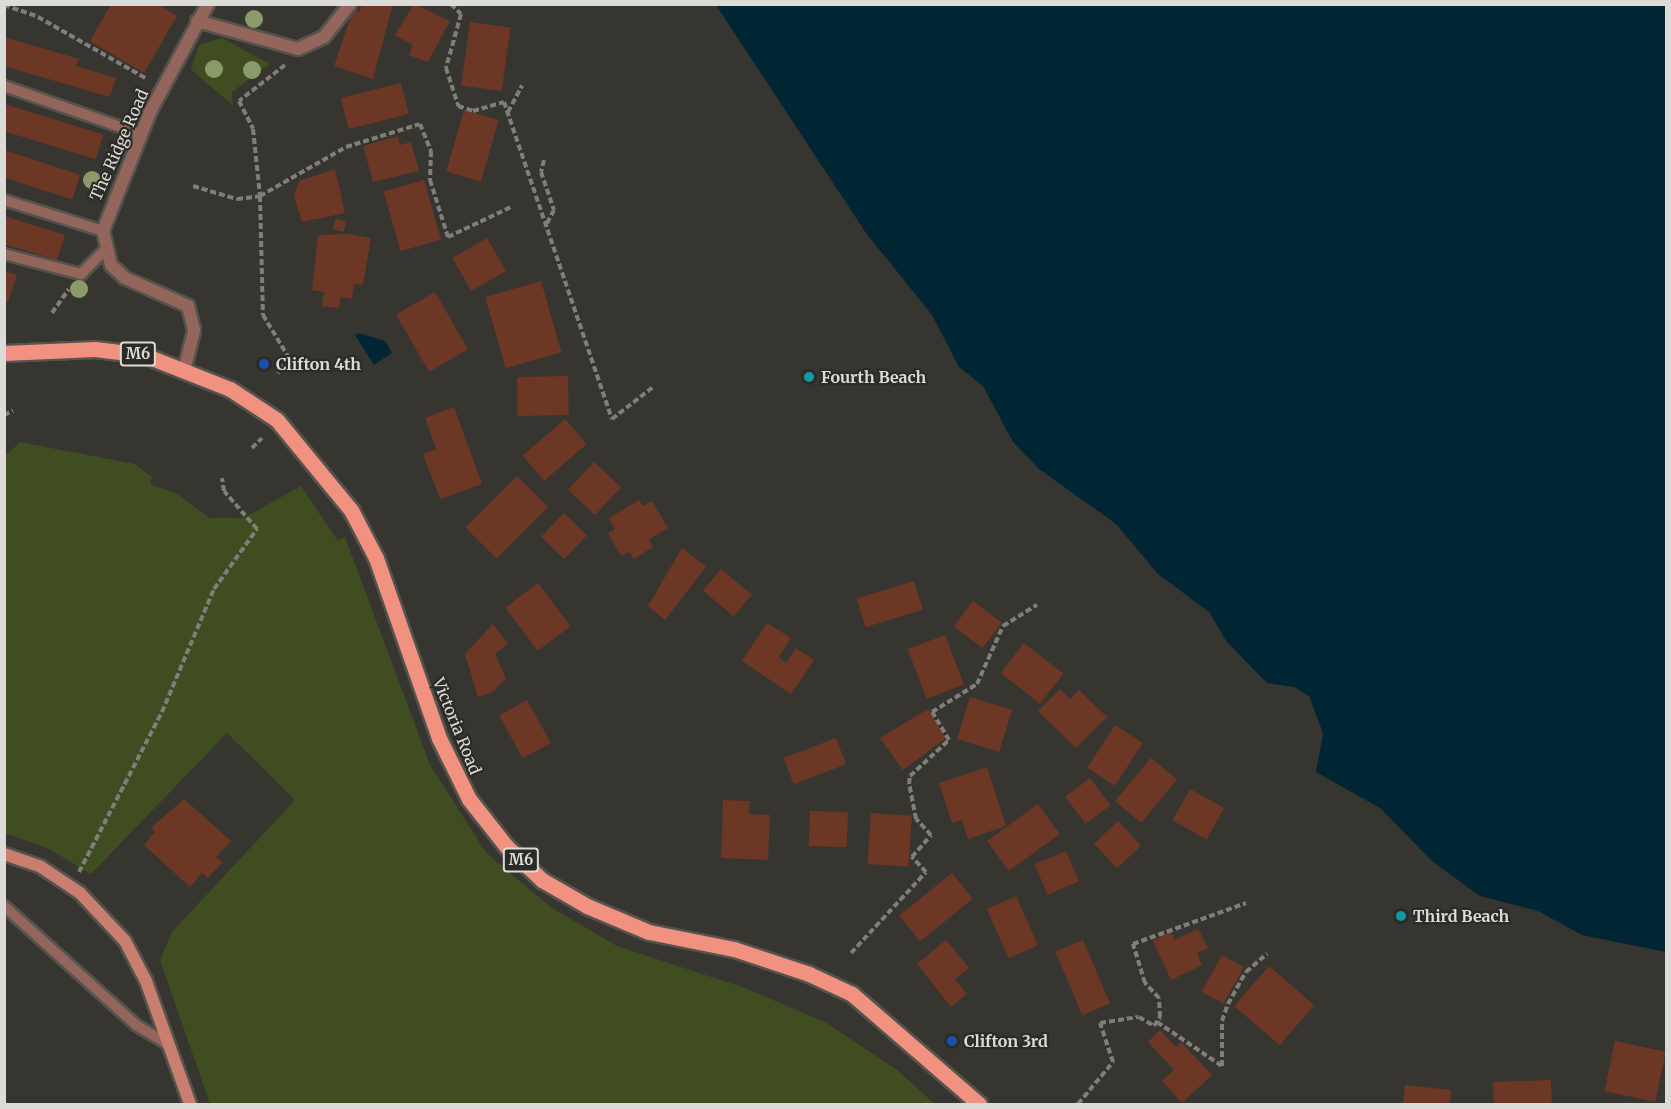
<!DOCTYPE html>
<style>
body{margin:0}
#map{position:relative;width:1671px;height:1109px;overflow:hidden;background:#36352f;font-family:Merriweather,serif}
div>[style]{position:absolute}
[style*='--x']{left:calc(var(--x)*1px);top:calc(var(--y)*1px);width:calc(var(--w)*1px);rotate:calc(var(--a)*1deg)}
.green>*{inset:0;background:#3f4d21}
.water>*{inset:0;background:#002533}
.building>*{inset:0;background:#6d3726;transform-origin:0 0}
.path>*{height:4px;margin-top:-2px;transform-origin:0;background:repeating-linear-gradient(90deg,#7f7e7a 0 6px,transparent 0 9px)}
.roads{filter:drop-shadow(2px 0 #54534d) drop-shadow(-2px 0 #54534d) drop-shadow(0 2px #54534d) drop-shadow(0 -2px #54534d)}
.service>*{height:10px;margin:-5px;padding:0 5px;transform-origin:5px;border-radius:5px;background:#94655b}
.minor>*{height:12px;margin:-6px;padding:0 6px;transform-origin:6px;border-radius:6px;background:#94655b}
.secondary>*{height:12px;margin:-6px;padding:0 6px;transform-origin:6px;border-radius:6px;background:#c97e70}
.primary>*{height:15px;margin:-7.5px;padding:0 7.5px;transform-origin:7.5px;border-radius:7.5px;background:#f1917f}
.trees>*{width:18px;height:18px;margin:-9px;border-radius:50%;background:#8b9a69}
.dots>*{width:16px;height:16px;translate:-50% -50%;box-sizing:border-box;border:3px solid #2c2b25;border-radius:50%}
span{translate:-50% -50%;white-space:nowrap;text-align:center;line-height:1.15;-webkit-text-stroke:4.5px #2c2b25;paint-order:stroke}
.shield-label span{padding:2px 4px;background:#2c2b25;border:2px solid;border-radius:4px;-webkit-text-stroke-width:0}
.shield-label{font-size:15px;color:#dcdbd8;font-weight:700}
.street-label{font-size:16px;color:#dcdbd8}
.poi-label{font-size:16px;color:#dcdbd8;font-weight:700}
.left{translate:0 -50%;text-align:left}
.frame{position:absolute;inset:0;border:6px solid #dcdbd8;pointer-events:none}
</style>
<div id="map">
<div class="green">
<i style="clip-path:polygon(222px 38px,270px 64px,232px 92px,233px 105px,191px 70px,199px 45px)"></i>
<i style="clip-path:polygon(20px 442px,135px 464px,152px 477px,150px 484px,178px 494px,209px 518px,243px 518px,301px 486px,338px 541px,345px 537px,430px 765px,487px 854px,552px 908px,617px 946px,745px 988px,825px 1022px,897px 1070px,935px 1104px,210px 1104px,160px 960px,172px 932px,295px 800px,227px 733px,91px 874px,49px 849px,5px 833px,4px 457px)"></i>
</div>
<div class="water">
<i style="clip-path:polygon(716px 5px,1666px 5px,1666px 952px,1582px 935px,1538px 911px,1480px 896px,1432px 861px,1380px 808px,1316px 772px,1323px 733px,1309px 696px,1294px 687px,1267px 683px,1227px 642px,1209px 612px,1158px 574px,1116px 524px,1039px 469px,1013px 442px,983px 386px,959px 367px,932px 315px,866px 233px)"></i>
<i style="clip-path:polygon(359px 333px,385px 341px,392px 353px,374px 365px,355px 335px)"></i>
</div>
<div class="building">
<i style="clip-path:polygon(111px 4px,158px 4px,177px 16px,144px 73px,90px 41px)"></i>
<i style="clip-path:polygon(362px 4px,393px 4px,373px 79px,334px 66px,353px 10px,359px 12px)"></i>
<i style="clip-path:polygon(414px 4px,450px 21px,428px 62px,409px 55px,413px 45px,395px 35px)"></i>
<i style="left:470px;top:22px;width:41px;height:64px;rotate:8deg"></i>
<i style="clip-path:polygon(4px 37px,79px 59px,76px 66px,116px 78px,110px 97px,4px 66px)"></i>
<i style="left:401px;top:83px;width:32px;height:62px;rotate:76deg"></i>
<i style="left:4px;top:104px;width:104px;height:26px;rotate:17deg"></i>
<i style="left:464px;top:110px;width:36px;height:64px;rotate:16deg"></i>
<i style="clip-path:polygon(398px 136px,400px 145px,411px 142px,419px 171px,373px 182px,363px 146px)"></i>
<i style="left:4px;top:150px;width:80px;height:26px;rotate:18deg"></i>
<i style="clip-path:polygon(335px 169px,345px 213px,302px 222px,294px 196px,299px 181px)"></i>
<i style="left:424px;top:180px;width:62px;height:42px;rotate:74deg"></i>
<i style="clip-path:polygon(4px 216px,65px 235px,57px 260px,4px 244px)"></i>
<i style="left:335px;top:219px;width:11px;height:11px;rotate:10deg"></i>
<i style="clip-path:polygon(348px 234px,371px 238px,363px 285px,354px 284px,352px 299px,341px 297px,339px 308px,322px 306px,324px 292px,312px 290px,318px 235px)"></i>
<i style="left:487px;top:238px;width:38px;height:40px;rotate:60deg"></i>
<i style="clip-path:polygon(4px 271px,17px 275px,8px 302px,4px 301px)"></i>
<i style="left:541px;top:281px;width:74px;height:58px;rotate:74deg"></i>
<i style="left:435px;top:292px;width:66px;height:45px;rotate:60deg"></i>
<i style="left:568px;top:376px;width:39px;height:51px;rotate:89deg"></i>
<i style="clip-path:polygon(454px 407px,482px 484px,440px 499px,423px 454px,436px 449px,425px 418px)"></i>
<i style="left:565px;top:419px;width:33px;height:56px;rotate:49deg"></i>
<i style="left:594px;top:462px;width:37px;height:38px;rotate:43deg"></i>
<i style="left:517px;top:476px;width:44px;height:73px;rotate:45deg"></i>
<i style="clip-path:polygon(639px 500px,643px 506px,652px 501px,668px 528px,649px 539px,653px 547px,634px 559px,629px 552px,621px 556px,608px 533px,615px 529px,609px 518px)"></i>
<i style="left:564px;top:513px;width:32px;height:33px;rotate:44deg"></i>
<i style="clip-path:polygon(682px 548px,706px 567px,665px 620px,648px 606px)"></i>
<i style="left:721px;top:569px;width:40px;height:28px;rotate:40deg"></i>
<i style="left:914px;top:581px;width:30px;height:60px;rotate:73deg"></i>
<i style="left:538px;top:583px;width:54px;height:41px;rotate:53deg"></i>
<i style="left:973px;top:601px;width:36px;height:32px;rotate:37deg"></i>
<i style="clip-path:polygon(767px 623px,791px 638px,779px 657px,786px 663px,796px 648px,814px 660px,791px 694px,742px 661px)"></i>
<i style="clip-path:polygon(493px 624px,508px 644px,495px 654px,506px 678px,493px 692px,478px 697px,465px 654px)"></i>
<i style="left:945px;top:635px;width:53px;height:40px;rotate:69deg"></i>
<i style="left:1024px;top:643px;width:50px;height:38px;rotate:38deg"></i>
<i style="clip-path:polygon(1060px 689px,1070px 699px,1079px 690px,1107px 717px,1076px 748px,1038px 711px)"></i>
<i style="left:970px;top:697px;width:44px;height:44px;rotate:17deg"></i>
<i style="left:527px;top:700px;width:49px;height:32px;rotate:61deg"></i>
<i style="clip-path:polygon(928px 709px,946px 738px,903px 770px,880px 738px)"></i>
<i style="left:1115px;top:725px;width:33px;height:51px;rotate:33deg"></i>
<i style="left:836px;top:738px;width:28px;height:56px;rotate:69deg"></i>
<i style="left:1151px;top:758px;width:34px;height:56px;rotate:40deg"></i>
<i style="clip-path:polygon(987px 767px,1006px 826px,968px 839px,962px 820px,952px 823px,939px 783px)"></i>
<i style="left:1090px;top:778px;width:34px;height:31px;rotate:53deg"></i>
<i style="left:1190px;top:789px;width:39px;height:36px;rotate:29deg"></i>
<i style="clip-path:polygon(184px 799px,231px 841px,216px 857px,223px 862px,208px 878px,202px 873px,190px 887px,144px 845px,155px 832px,151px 828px)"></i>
<i style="clip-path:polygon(723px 800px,750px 801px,749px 814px,770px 815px,768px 860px,721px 858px)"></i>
<i style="left:1038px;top:804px;width:37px;height:63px;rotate:54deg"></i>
<i style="left:810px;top:811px;width:38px;height:35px;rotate:2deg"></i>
<i style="left:871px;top:813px;width:41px;height:51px;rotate:4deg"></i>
<i style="left:1118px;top:821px;width:34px;height:33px;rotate:47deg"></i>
<i style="left:1066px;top:851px;width:33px;height:34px;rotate:67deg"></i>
<i style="left:952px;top:873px;width:33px;height:68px;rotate:51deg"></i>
<i style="left:1016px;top:896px;width:54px;height:32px;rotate:66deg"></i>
<i style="clip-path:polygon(1198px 929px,1208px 948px,1197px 953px,1202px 965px,1171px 980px,1153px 941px,1171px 932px,1175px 940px)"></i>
<i style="clip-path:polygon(946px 940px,969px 968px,955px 979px,967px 994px,951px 1007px,917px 964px)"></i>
<i style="left:1083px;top:940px;width:69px;height:30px;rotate:67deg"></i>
<i style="left:1222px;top:955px;width:25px;height:42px;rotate:29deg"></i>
<i style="left:1269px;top:966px;width:60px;height:53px;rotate:41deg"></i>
<i style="clip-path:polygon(1160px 1030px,1176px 1047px,1181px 1042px,1212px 1075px,1182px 1103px,1162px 1081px,1174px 1070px,1148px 1042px)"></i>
<i style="left:1615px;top:1041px;width:52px;height:51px;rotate:12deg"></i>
<i style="left:1551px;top:1080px;width:24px;height:58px;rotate:88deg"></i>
<i style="clip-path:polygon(1405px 1085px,1451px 1090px,1450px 1104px,1403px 1104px)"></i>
</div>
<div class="path">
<i style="--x:451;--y:4;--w:14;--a:45"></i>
<i style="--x:461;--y:14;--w:56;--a:105.5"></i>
<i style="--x:446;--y:68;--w:40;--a:72"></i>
<i style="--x:458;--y:106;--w:16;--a:18"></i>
<i style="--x:473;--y:111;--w:32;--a:-16"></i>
<i style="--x:504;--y:102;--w:335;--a:71.2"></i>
<i style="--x:612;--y:419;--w:52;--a:-38"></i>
<i style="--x:4;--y:5;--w:36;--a:19"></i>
<i style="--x:38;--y:17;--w:125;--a:29.6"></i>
<i style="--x:285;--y:65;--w:58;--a:142"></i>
<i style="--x:239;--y:101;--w:31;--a:63"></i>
<i style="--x:253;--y:129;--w:67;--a:84"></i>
<i style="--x:260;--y:196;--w:99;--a:-29.7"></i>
<i style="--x:346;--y:147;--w:77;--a:-17.3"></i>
<i style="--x:420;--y:124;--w:29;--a:68"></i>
<i style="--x:431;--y:151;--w:29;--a:92"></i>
<i style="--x:430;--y:180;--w:60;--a:72.5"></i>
<i style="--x:448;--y:237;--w:72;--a:-25.5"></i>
<i style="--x:508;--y:112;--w:30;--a:-62"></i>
<i style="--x:544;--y:160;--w:12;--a:104"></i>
<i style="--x:541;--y:172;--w:40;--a:71.1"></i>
<i style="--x:554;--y:210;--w:17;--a:118"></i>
<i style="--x:193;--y:186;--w:46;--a:16.5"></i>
<i style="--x:237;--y:199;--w:23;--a:-7"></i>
<i style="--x:260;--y:196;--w:119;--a:88.6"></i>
<i style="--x:263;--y:315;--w:50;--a:58.8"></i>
<i style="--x:289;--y:358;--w:19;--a:126"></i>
<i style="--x:52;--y:313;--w:29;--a:-55"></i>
<i style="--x:4;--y:415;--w:10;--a:-24"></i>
<i style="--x:252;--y:448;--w:14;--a:-45"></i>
<i style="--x:79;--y:872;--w:180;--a:-62.6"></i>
<i style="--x:162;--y:712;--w:134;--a:-67.1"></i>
<i style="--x:214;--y:589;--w:74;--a:-54.4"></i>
<i style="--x:257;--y:529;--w:50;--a:-131"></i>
<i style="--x:224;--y:491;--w:13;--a:-99"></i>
<i style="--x:851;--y:953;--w:110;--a:-47.2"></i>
<i style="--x:926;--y:872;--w:21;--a:-133"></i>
<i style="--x:912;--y:857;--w:29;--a:-49"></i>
<i style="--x:931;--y:835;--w:22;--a:-133"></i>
<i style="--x:916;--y:819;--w:36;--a:-101"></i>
<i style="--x:909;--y:784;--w:8;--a:-83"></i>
<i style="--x:910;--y:776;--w:53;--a:-42.7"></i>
<i style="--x:949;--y:740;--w:33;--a:-121"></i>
<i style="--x:932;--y:712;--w:53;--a:-31.9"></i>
<i style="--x:977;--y:684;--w:64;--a:-65.9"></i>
<i style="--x:1003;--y:626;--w:40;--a:-32"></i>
<i style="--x:1157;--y:1022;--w:78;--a:34.1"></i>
<i style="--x:1222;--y:1066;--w:45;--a:-90"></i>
<i style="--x:1222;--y:1021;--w:18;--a:-71"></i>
<i style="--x:1228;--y:1004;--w:37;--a:-61"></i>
<i style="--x:1246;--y:972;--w:28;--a:-41"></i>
<i style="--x:1078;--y:1104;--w:55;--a:-50.2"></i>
<i style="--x:1113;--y:1062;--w:41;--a:-108.4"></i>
<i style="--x:1100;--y:1023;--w:39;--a:-9"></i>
<i style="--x:1139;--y:1017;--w:17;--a:31"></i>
<i style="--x:1154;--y:1026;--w:11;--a:-56"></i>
<i style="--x:1160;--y:1017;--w:19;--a:-93"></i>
<i style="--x:1159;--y:998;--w:21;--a:-133"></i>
<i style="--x:1145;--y:983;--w:41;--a:-107.1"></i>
<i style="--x:1133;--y:944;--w:120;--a:-19.9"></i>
</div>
<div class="roads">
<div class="service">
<i style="--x:4;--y:86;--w:144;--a:19.4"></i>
<i style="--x:4;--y:200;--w:104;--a:17.4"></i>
<i style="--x:4;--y:254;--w:80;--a:14.6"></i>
<i style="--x:81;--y:274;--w:34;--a:-45"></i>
<i style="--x:4;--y:906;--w:178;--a:42"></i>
<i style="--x:136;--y:1025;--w:39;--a:31"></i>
</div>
<div class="minor">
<i style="--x:197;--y:21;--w:105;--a:15.5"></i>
<i style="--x:298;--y:49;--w:29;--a:-25"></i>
<i style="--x:324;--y:37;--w:42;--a:-51.8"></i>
<i style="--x:185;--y:367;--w:38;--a:-76"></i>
<i style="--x:194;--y:330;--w:25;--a:-104"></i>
<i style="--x:188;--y:306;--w:69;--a:-156"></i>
<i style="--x:125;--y:278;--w:19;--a:-137"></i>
<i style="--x:111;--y:265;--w:35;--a:-103"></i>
<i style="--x:103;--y:231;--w:128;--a:-68.4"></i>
<i style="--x:150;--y:112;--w:123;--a:-61.8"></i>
</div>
<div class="secondary">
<i style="--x:4;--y:854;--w:39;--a:19"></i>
<i style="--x:41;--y:867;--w:47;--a:33.7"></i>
<i style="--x:80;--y:893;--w:66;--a:46.8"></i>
<i style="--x:125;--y:941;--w:45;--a:62.3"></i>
<i style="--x:146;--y:981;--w:131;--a:70.3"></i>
</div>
<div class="primary">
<i style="--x:4;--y:353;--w:91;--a:-2.5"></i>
<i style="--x:95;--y:349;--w:49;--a:7"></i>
<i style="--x:144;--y:355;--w:92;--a:21.6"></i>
<i style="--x:230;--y:389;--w:56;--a:33.4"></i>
<i style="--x:277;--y:420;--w:117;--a:50.6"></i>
<i style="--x:351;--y:510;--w:54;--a:62.5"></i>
<i style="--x:376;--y:558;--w:191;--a:70.7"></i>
<i style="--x:439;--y:738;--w:68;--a:63.8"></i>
<i style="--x:469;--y:799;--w:60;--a:51.8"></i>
<i style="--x:506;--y:846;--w:50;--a:43.4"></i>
<i style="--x:542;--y:880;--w:52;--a:30"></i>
<i style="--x:587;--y:906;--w:67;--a:22.8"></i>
<i style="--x:649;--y:932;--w:87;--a:11.3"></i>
<i style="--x:734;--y:949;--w:79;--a:18.4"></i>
<i style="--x:809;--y:974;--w:47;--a:24.9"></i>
<i style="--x:852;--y:994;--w:168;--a:40.9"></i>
</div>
</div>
<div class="trees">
<i style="left:254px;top:19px"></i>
<i style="left:214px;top:69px"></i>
<i style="left:252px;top:70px"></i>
<i style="left:92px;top:180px"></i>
<i style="left:79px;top:289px"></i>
</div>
<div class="dots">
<i style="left:264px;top:364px;background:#1a4fb4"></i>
<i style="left:809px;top:377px;background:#0f9aa8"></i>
<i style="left:1401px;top:916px;background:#0f9aa8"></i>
<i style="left:952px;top:1041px;background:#1a4fb4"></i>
</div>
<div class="shield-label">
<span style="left:138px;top:354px">M6</span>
<span style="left:521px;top:860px">M6</span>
</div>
<div class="street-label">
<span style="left:119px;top:145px;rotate:-66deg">The Ridge Road</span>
<span style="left:457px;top:726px;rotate:68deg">Victoria Road</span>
</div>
<div class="poi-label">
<span class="left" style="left:276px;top:364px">Clifton 4th</span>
<span class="left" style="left:821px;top:377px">Fourth Beach</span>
<span class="left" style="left:1413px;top:916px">Third Beach</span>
<span class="left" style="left:964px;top:1041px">Clifton 3rd</span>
</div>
<div class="frame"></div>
</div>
